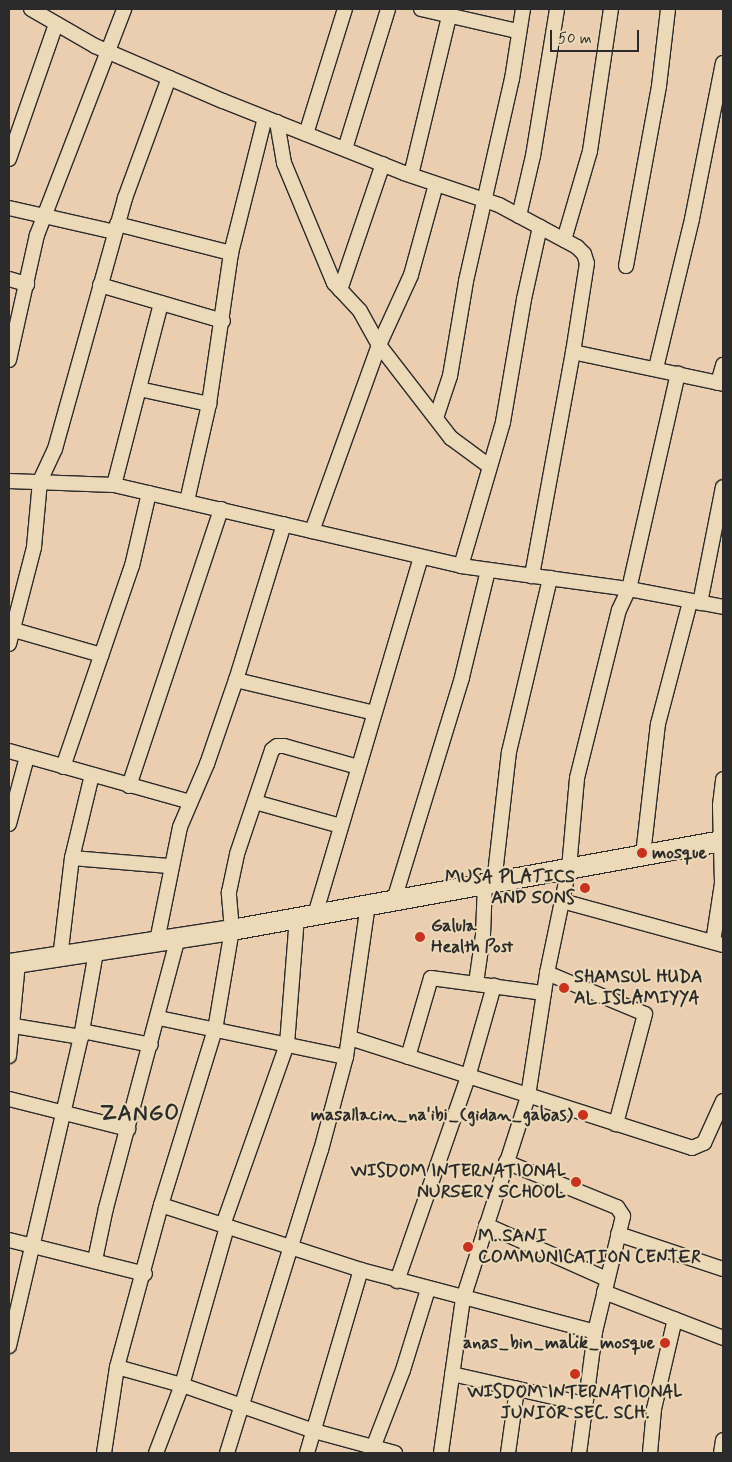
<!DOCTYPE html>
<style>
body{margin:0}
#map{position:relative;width:732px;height:1462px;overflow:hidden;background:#ebcdb0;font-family:Mynerve,sans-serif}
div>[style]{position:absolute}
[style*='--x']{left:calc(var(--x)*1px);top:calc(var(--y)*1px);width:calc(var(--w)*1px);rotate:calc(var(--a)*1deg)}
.roads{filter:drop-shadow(1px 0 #2b2b2b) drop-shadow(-1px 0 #2b2b2b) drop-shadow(0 1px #2b2b2b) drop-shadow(0 -1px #2b2b2b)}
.street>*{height:14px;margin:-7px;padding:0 7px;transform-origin:7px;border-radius:7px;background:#ecd9b7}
.secondary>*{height:20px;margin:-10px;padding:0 10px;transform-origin:10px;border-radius:10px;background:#ecd9b7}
.dots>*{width:14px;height:14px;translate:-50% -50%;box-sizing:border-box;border:2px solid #ecd9b7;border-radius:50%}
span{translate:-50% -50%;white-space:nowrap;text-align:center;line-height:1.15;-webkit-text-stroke:4px #ecd9b7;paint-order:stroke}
.poi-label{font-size:18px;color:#2b2b2b;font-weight:700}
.left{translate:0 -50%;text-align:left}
.right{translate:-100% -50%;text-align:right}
.district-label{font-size:22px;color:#2b2b2b;font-weight:700;letter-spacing:1px}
.frame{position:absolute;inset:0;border:10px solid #2b2b2b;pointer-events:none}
.scale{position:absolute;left:550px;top:30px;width:89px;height:22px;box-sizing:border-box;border:2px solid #2b2b2b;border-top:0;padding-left:6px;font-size:15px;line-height:18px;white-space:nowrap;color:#2b2b2b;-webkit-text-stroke:4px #ecd9b7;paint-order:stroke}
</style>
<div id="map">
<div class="roads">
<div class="street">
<i style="--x:31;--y:9;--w:74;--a:30"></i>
<i style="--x:95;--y:46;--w:139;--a:23.3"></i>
<i style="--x:223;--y:101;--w:195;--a:21.7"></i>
<i style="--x:404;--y:173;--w:100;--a:18.6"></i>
<i style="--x:499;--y:205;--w:89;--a:28.3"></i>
<i style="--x:577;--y:247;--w:10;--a:45"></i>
<i style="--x:584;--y:254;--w:9;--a:72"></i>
<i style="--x:587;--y:263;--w:90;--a:98.9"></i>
<i style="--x:573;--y:352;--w:228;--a:100.4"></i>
<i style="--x:421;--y:9;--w:98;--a:12.9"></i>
<i style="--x:277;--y:122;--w:42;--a:80.3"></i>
<i style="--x:284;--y:163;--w:130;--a:67.4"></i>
<i style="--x:334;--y:283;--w:38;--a:47"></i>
<i style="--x:360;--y:311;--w:39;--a:61"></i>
<i style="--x:379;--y:345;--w:118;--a:52.3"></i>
<i style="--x:451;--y:438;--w:47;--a:36.4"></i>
<i style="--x:306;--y:134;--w:131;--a:-72.7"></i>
<i style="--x:345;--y:149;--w:146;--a:-72.9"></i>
<i style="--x:9;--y:159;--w:143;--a:-70.8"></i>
<i style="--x:411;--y:175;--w:163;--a:-76.5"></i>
<i style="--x:9;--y:208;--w:109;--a:12.8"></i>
<i style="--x:519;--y:216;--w:62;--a:-76.9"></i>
<i style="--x:533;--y:156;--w:149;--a:-80.7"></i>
<i style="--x:117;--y:224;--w:118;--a:14.3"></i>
<i style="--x:564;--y:240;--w:93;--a:-73.7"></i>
<i style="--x:590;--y:151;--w:144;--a:-81.6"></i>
<i style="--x:626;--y:266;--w:183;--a:-79.6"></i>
<i style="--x:659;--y:86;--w:78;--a:-83.3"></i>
<i style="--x:9;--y:279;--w:19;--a:16"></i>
<i style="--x:100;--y:285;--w:128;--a:16.3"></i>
<i style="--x:340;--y:290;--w:133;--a:-71.2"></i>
<i style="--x:573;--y:352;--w:153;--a:12"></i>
<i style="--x:9;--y:360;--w:128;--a:-77.4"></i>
<i style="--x:37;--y:235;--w:242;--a:-68.9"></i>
<i style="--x:656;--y:368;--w:153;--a:-76.4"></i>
<i style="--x:692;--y:219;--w:159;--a:-78.8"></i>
<i style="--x:718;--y:383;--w:19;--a:-74"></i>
<i style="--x:139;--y:389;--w:72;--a:12.1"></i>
<i style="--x:436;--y:418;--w:44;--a:-71.6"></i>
<i style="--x:450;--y:376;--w:96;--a:-80.4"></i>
<i style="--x:466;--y:281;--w:207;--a:-77.2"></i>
<i style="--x:512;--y:79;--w:71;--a:-81.1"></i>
<i style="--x:9;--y:481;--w:105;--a:2.2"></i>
<i style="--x:114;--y:485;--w:356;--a:13.1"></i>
<i style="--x:461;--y:566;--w:170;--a:7.8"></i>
<i style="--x:629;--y:589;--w:96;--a:10.8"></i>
<i style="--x:114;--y:485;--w:188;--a:-75.5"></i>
<i style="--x:187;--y:501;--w:99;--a:-77.2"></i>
<i style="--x:209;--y:404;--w:153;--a:-81.7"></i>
<i style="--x:231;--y:253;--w:139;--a:-75.9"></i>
<i style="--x:312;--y:531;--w:198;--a:-70.2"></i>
<i style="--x:379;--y:345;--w:77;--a:-65.4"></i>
<i style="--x:411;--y:275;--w:94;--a:-74.6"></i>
<i style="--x:461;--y:566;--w:150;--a:-73.7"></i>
<i style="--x:503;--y:422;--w:125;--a:-80.3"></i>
<i style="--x:524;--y:299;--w:74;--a:-77.5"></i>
<i style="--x:700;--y:603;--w:118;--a:-78.8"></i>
<i style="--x:14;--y:630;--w:91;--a:16"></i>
<i style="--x:9;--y:644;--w:100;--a:-75.5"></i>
<i style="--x:34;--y:547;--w:66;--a:-84.8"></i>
<i style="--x:40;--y:481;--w:35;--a:-65"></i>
<i style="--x:55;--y:449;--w:261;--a:-74.4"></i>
<i style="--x:125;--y:198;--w:128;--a:-69.9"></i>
<i style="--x:236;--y:680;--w:142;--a:13.4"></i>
<i style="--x:9;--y:751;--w:188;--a:15.7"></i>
<i style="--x:63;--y:767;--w:213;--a:-71.1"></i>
<i style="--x:132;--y:566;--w:75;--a:-76.9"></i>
<i style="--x:129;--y:786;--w:292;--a:-71.6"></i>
<i style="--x:255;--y:802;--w:89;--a:15.6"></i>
<i style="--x:9;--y:824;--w:69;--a:-75"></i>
<i style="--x:643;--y:855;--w:132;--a:-83.5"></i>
<i style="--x:658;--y:724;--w:126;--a:-75.3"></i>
<i style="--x:72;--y:858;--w:97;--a:4.7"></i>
<i style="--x:494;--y:883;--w:132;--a:-83.5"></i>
<i style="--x:509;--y:752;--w:179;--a:-76.7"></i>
<i style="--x:394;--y:900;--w:233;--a:-73"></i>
<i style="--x:462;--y:677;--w:110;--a:-76.3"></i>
<i style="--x:562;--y:901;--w:167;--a:15.3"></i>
<i style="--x:315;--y:915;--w:373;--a:-73.5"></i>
<i style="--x:157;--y:941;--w:116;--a:-78.6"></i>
<i style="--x:180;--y:827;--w:69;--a:-66.8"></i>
<i style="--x:207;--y:764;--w:89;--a:-71"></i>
<i style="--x:236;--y:680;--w:163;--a:-72.9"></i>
<i style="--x:713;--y:942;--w:60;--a:-81.3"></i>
<i style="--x:722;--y:883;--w:78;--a:-91.5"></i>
<i style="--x:720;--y:805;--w:26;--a:-83"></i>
<i style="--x:60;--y:958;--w:101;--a:-83.2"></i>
<i style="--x:72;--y:858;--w:85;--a:-76.5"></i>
<i style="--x:547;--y:973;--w:106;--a:22.7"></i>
<i style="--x:645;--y:1014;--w:114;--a:104.8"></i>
<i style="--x:476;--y:983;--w:49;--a:-81.7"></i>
<i style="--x:483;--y:935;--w:51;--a:-87.8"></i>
<i style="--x:159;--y:1018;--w:191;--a:11.8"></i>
<i style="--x:14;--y:1026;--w:68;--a:9.3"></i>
<i style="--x:82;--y:1031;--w:70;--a:11.5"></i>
<i style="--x:350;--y:1038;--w:359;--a:17.8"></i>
<i style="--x:692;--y:1148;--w:13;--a:-23"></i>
<i style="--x:704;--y:1143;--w:46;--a:-65.7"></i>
<i style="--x:9;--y:1056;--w:93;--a:-84.5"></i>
<i style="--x:408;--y:1057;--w:82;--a:-73.8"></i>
<i style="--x:431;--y:978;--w:114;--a:7.6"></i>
<i style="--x:9;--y:1099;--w:123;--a:14.1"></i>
<i style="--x:506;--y:1162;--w:120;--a:22.1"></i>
<i style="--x:617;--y:1207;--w:11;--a:56"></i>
<i style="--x:623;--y:1216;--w:119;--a:103.6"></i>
<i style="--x:595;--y:1332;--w:122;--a:97.5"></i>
<i style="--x:161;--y:1205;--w:210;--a:18"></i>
<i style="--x:361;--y:1270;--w:242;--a:14.8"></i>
<i style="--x:223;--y:1225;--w:192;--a:-70.5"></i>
<i style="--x:287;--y:1044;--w:126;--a:-85.5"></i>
<i style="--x:486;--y:1225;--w:133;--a:24.1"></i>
<i style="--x:618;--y:1234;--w:111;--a:18.4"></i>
<i style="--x:9;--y:1240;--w:140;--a:14"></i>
<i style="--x:95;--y:1260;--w:53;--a:-78.1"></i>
<i style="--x:106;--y:1208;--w:279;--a:-75.1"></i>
<i style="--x:397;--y:1281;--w:216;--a:-70.8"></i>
<i style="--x:468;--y:1077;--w:95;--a:-74.1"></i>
<i style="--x:604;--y:1292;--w:128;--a:21.1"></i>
<i style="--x:9;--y:1346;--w:317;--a:-76.9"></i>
<i style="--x:81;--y:1037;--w:86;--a:-80"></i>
<i style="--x:117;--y:1367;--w:67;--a:15.5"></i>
<i style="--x:182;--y:1385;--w:140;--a:19.2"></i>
<i style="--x:314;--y:1431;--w:84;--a:15.2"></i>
<i style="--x:452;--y:1374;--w:135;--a:12.8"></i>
<i style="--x:104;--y:1453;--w:87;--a:-81.4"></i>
<i style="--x:117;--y:1367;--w:168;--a:-74.8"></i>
<i style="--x:161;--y:1205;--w:183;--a:-72.9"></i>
<i style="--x:215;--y:1030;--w:101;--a:-80.4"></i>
<i style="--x:232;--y:930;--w:38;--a:-95"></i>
<i style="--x:229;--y:892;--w:39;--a:-78"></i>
<i style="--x:237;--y:854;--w:110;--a:-71.4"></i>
<i style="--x:272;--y:750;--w:6;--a:-39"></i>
<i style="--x:277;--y:746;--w:7;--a:0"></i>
<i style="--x:284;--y:746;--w:77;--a:15.8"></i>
<i style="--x:156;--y:1453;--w:73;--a:-69.1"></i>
<i style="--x:182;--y:1385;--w:164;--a:-74.1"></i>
<i style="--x:227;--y:1453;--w:317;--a:-72.8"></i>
<i style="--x:321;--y:1150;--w:96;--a:-75"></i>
<i style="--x:346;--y:1057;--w:154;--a:-81.8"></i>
<i style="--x:307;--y:1453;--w:191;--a:-73.6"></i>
<i style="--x:371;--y:1453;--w:89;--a:-68.9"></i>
<i style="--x:403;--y:1370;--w:85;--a:-72.8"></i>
<i style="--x:441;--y:1453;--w:156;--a:-81.9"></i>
<i style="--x:463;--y:1299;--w:213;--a:-72.2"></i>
<i style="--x:528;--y:1096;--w:124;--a:-81.2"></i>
<i style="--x:547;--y:973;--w:107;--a:-78.2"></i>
<i style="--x:569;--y:868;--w:90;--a:-84.9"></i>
<i style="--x:577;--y:778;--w:173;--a:-76"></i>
<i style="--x:619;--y:610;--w:23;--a:-65"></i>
<i style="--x:629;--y:589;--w:221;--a:-77.2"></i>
<i style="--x:508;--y:1453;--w:65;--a:-82"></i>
<i style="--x:650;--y:1453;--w:44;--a:-84.8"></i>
<i style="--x:654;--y:1409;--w:92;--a:-76.9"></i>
<i style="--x:721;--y:1453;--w:13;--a:-81"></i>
</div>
<div class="secondary">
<i style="--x:9;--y:964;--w:226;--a:-8.7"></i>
<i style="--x:232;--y:930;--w:499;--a:-10.3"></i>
</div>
</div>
<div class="dots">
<i style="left:642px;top:853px;background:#c8321e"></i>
<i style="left:585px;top:888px;background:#c8321e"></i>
<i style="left:420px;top:937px;background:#c8321e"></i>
<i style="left:564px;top:988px;background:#c8321e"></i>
<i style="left:583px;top:1115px;background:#c8321e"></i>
<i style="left:576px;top:1182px;background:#c8321e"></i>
<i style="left:468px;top:1247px;background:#c8321e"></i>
<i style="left:665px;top:1343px;background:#c8321e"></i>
<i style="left:575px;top:1374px;background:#c8321e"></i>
</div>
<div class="poi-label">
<span class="left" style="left:652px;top:853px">mosque</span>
<span class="right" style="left:575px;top:888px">MUSA PLATICS<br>AND SONS</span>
<span class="left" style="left:431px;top:937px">Galula<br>Health Post</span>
<span class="left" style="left:574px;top:988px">SHAMSUL HUDA<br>AL ISLAMIYYA</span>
<span class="right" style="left:573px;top:1115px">masallacin_na'ibi_(gidan_gabas)</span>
<span class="right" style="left:566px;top:1182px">WISDOM INTERNATIONAL<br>NURSERY SCHOOL</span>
<span class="left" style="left:478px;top:1247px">M. SANI<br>COMMUNICATION CENTER</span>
<span class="right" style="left:655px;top:1343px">anas_bin_malik_mosque</span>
<span style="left:575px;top:1403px">WISDOM INTERNATIONAL<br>JUNIOR SEC. SCH.</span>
</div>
<div class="district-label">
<span style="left:140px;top:1115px">ZANGO</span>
</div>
<div class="frame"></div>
<div class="scale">50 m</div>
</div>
